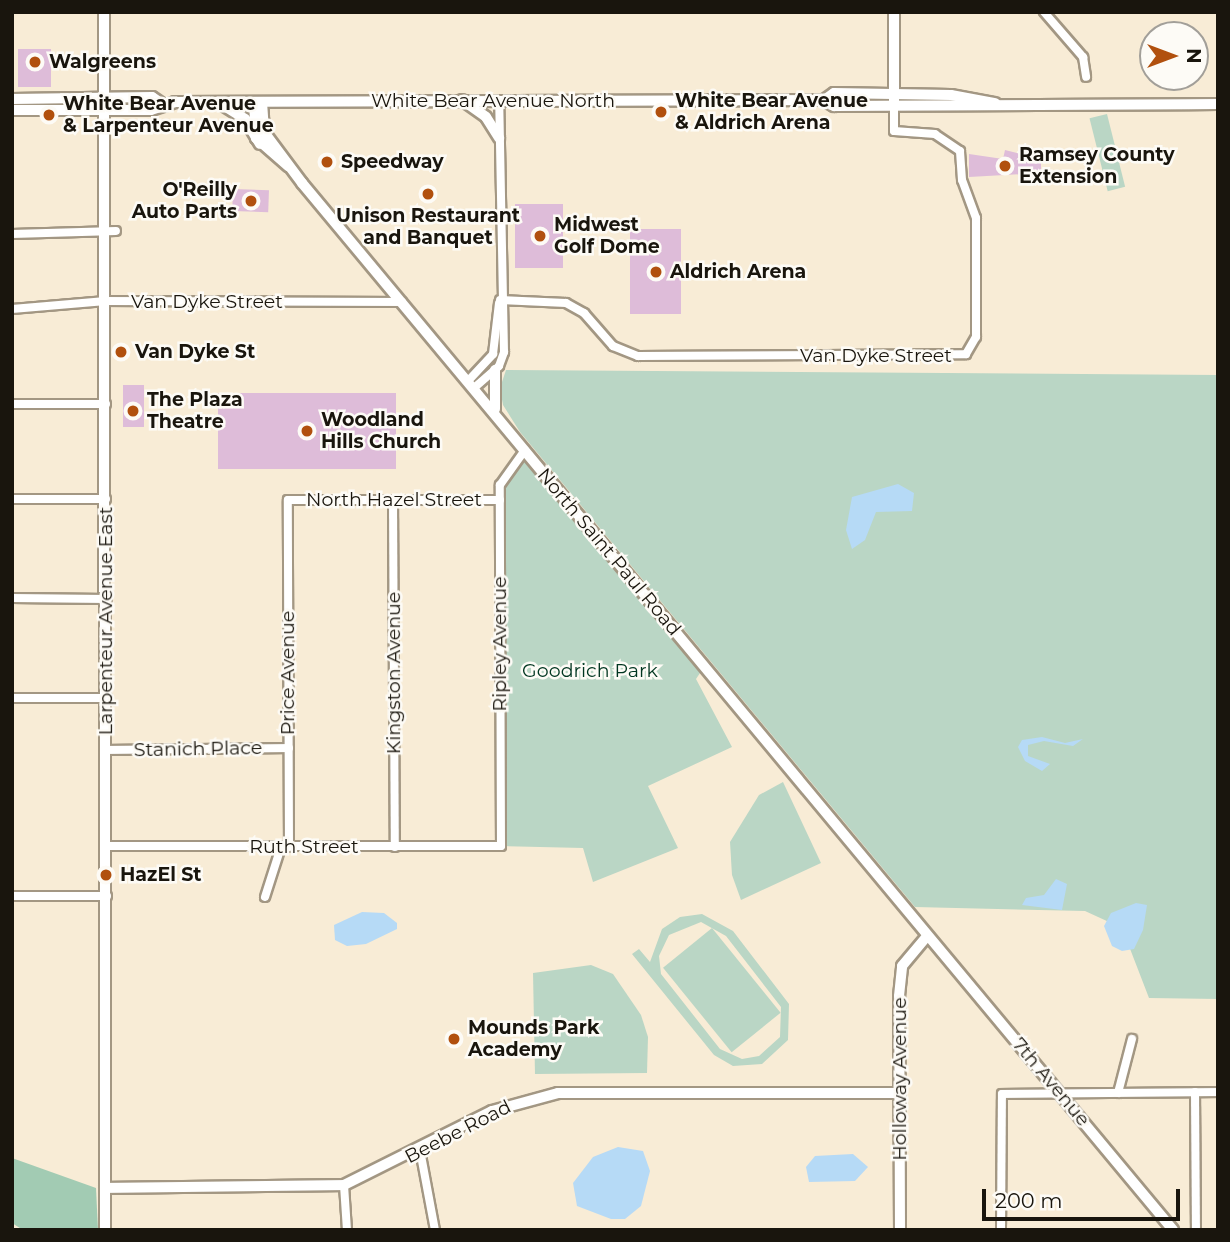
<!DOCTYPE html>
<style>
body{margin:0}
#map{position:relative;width:1230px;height:1242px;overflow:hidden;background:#f8ecd6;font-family:Montserrat,sans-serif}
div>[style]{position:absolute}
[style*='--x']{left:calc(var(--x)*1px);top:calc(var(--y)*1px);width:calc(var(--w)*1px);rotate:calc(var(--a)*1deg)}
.green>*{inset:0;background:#bad6c5;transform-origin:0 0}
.forest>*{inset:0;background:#a2cbb3}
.water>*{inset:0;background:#b6daf6}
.building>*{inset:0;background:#debcd9;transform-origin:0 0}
.roads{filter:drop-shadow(2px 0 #a39783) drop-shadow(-2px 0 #a39783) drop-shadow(0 2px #a39783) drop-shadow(0 -2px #a39783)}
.minor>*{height:8px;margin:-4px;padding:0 4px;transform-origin:4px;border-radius:4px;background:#fff}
.tertiary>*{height:10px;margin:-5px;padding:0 5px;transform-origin:5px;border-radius:5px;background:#fff}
.secondary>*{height:10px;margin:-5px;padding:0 5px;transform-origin:5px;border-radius:5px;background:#fff}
.dots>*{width:19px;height:19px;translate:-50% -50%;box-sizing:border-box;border:4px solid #fdfbf6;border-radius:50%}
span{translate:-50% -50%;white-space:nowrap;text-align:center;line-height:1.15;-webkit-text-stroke:5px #fdfbf6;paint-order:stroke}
.poi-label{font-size:19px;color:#19150d;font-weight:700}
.left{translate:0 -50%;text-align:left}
.right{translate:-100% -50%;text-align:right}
.street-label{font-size:19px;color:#19150d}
.park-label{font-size:19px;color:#003620}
.frame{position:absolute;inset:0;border:14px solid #19150d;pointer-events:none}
.north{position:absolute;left:1139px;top:21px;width:70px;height:70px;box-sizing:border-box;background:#fdfbf6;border:2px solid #a29f99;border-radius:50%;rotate:90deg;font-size:19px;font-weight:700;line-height:28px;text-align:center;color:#19150d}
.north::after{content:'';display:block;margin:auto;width:24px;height:32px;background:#b1500e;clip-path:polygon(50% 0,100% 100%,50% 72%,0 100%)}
.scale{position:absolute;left:982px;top:1189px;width:198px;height:32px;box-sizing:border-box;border:4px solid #19150d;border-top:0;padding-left:9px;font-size:21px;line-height:24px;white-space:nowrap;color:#19150d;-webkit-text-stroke:5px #fdfbf6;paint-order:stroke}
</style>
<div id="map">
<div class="green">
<i style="left:1107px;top:114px;width:75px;height:18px;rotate:76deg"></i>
<i style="clip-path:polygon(506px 370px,1218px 375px,1218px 999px,1149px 998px,1122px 928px,1085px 911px,915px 907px,520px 432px,503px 405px,500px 388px)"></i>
<i style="clip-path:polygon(525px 450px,704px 667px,696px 679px,732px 747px,648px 786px,678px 848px,593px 882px,583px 848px,501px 846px,500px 500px,505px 473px)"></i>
<i style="clip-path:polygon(783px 782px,821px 863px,741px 900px,732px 875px,730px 842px,759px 795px)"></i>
<i style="clip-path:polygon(evenodd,702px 914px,733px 931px,789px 1004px,788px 1040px,762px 1064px,733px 1066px,714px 1055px,632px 954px,639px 949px,650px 962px,662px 929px,680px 917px,702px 914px,701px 922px,726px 936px,781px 1007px,780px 1037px,759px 1056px,742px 1059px,720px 1049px,661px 974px,659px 956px,669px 935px,701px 922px)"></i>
<i style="left:712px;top:928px;width:109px;height:63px;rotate:51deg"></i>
<i style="clip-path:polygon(591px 965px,613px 974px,641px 1015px,648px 1037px,647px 1073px,535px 1074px,533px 973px)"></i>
</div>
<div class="forest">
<i style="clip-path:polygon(12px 1158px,96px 1188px,98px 1230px,23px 1230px,12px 1223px)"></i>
</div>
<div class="water">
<i style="clip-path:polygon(898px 484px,914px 493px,912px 511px,876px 512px,865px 540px,852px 549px,846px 530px,852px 497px)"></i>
<i style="clip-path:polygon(1042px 737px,1065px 743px,1083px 739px,1073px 746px,1044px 741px,1028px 745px,1028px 756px,1050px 764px,1042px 771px,1025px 761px,1018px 747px,1022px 740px)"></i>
<i style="clip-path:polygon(1056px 879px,1067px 884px,1062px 910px,1022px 905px,1026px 898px,1044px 895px)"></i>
<i style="clip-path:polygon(1136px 903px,1147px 905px,1143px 930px,1134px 949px,1122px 951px,1112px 946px,1104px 926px,1111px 913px)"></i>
<i style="clip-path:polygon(362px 912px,384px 913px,397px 923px,397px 929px,366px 944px,347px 946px,335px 940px,334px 925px)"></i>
<i style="clip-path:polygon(618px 1147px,643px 1151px,650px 1171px,641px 1206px,625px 1219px,611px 1219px,577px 1206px,573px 1183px,593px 1157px)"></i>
<i style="clip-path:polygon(853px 1154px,868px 1167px,855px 1181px,809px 1182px,806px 1167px,815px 1156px)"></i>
</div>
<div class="building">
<i style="left:18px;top:49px;width:33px;height:38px"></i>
<i style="clip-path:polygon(1005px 150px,1041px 159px,1041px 173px,969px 177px,969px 154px,1003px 159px)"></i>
<i style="left:233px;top:189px;width:36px;height:22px;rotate:2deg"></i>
<i style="left:515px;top:204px;width:48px;height:64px"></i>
<i style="left:630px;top:229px;width:51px;height:85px"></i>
<i style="left:123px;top:385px;width:21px;height:42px"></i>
<i style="left:218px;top:393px;width:178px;height:76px"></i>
</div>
<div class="roads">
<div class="minor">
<i style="--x:1044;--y:12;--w:60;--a:49.1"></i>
<i style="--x:1083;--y:57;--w:20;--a:81"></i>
<i style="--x:12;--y:234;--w:104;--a:-1.7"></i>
<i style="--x:500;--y:300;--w:66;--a:2.6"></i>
<i style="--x:566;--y:303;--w:21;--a:29"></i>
<i style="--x:584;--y:313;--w:44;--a:48.7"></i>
<i style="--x:613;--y:346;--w:27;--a:22"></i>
<i style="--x:638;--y:356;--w:328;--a:-0.3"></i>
<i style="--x:966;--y:354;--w:20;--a:-60"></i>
<i style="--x:976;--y:337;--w:119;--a:-90"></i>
<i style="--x:976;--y:218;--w:40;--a:-110.2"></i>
<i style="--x:962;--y:180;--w:29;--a:-94"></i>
<i style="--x:960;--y:151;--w:30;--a:-146"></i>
<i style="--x:935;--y:134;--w:41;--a:-175.8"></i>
<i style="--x:894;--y:131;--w:25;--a:-90"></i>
<i style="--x:12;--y:309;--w:94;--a:-4.9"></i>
<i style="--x:106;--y:301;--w:296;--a:0.2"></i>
<i style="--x:468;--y:381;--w:37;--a:-47"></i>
<i style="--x:493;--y:354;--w:51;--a:-83.3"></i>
<i style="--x:474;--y:388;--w:33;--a:-41"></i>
<i style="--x:499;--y:366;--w:15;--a:-70"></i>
<i style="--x:504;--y:352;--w:252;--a:-91.1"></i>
<i style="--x:12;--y:404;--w:94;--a:0"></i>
<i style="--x:12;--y:499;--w:94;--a:0"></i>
<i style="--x:393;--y:500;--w:347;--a:89.7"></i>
<i style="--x:12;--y:598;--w:95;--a:0.6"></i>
<i style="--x:12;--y:698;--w:95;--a:0"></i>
<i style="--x:107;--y:750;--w:182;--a:-0.6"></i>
<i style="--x:107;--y:846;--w:394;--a:0"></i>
<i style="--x:501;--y:846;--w:361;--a:-90.2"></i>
<i style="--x:500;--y:485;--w:43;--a:-54.5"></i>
<i style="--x:289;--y:847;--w:347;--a:-90.2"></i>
<i style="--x:288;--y:500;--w:212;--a:0"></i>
<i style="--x:12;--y:896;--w:95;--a:0"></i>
<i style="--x:265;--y:897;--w:52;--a:-72.3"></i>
<i style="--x:1195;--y:1092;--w:138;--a:89.6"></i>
<i style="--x:1118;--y:1093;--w:56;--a:-75.5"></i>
<i style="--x:420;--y:1150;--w:81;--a:79.4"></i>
<i style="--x:344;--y:1185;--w:45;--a:86.2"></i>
<i style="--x:1001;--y:1230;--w:136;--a:-89.6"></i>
<i style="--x:1002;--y:1094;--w:216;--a:-0.5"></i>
</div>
<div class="tertiary">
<i style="--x:104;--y:12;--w:1218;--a:89.95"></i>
<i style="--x:254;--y:102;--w:36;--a:87"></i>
<i style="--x:256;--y:138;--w:43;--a:41.2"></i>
<i style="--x:262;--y:102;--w:30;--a:86"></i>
<i style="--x:264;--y:132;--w:64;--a:53.3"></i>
<i style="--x:302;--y:183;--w:1362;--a:50.24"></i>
<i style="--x:894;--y:106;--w:94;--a:-90"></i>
<i style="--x:495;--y:370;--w:39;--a:90"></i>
<i style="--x:105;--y:1188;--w:239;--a:-0.7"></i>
<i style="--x:344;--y:1185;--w:165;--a:-26.6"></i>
<i style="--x:492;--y:1111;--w:68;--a:-15.3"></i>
<i style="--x:558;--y:1093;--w:342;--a:0"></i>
<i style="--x:900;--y:1230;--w:234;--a:-90.2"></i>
<i style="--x:899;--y:996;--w:30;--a:-84"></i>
<i style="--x:902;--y:966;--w:38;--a:-50"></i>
</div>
<div class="secondary">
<i style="--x:12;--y:99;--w:140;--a:-0.8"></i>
<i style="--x:152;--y:97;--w:11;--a:34"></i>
<i style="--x:462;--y:100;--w:29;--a:35"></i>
<i style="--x:486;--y:117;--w:25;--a:58"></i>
<i style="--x:824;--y:100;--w:12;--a:31"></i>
<i style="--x:834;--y:106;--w:384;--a:-0.3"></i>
<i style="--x:218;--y:102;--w:32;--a:32"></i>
<i style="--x:245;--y:119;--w:29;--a:59"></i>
<i style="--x:12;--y:110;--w:139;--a:0"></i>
<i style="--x:151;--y:110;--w:25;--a:-18"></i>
<i style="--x:175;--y:102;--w:649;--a:-0.18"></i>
<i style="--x:824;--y:100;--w:12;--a:-35"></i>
<i style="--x:834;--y:93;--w:117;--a:1"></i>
<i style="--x:951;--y:95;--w:45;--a:10.3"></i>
</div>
</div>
<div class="dots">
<i style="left:35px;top:62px;background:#b1500e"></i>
<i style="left:661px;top:112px;background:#b1500e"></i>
<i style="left:49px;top:115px;background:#b1500e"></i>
<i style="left:327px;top:162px;background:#b1500e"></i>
<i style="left:1005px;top:166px;background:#b1500e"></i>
<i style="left:428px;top:194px;background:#b1500e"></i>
<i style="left:251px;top:201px;background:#b1500e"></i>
<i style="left:540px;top:236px;background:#b1500e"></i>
<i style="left:656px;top:272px;background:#b1500e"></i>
<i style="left:121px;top:352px;background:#b1500e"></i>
<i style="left:133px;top:411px;background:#b1500e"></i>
<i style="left:307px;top:431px;background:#b1500e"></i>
<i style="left:106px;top:875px;background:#b1500e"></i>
<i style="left:454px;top:1039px;background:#b1500e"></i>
</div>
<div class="poi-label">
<span class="left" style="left:49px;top:62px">Walgreens</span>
<span class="left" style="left:675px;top:112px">White Bear Avenue<br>&amp; Aldrich Arena</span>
<span class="left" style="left:63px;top:115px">White Bear Avenue<br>&amp; Larpenteur Avenue</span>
<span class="left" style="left:1019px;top:166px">Ramsey County<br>Extension</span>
<span class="left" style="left:341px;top:162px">Speedway</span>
<span class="right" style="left:237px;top:201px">O'Reilly<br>Auto Parts</span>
<span style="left:428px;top:227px">Unison Restaurant<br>and Banquet</span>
<span class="left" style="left:554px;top:236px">Midwest<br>Golf Dome</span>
<span class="left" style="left:670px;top:272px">Aldrich Arena</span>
<span class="left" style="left:135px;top:352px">Van Dyke St</span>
<span class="left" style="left:147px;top:411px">The Plaza<br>Theatre</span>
<span class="left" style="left:321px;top:431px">Woodland<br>Hills Church</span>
<span class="left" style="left:120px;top:875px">HazEl St</span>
<span class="left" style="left:468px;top:1039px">Mounds Park<br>Academy</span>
</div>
<div class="street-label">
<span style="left:493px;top:101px">White Bear Avenue North</span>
<span style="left:207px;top:302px">Van Dyke Street</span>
<span style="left:876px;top:356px">Van Dyke Street</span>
<span style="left:394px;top:500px">North Hazel Street</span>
<span style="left:609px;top:552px;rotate:50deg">North Saint Paul Road</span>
<span style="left:106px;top:621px;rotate:-90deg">Larpenteur Avenue East</span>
<span style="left:500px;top:644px;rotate:-90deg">Ripley Avenue</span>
<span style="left:288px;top:673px;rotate:-90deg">Price Avenue</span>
<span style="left:394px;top:673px;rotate:-90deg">Kingston Avenue</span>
<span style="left:198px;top:749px;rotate:-1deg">Stanich Place</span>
<span style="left:304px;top:847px">Ruth Street</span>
<span style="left:900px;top:1079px;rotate:-90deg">Holloway Avenue</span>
<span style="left:1051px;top:1082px;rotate:50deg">7th Avenue</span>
<span style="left:458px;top:1132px;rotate:-27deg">Beebe Road</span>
</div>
<div class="park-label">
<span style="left:590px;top:671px">Goodrich Park</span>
</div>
<div class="frame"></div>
<div class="north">N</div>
<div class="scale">200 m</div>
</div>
